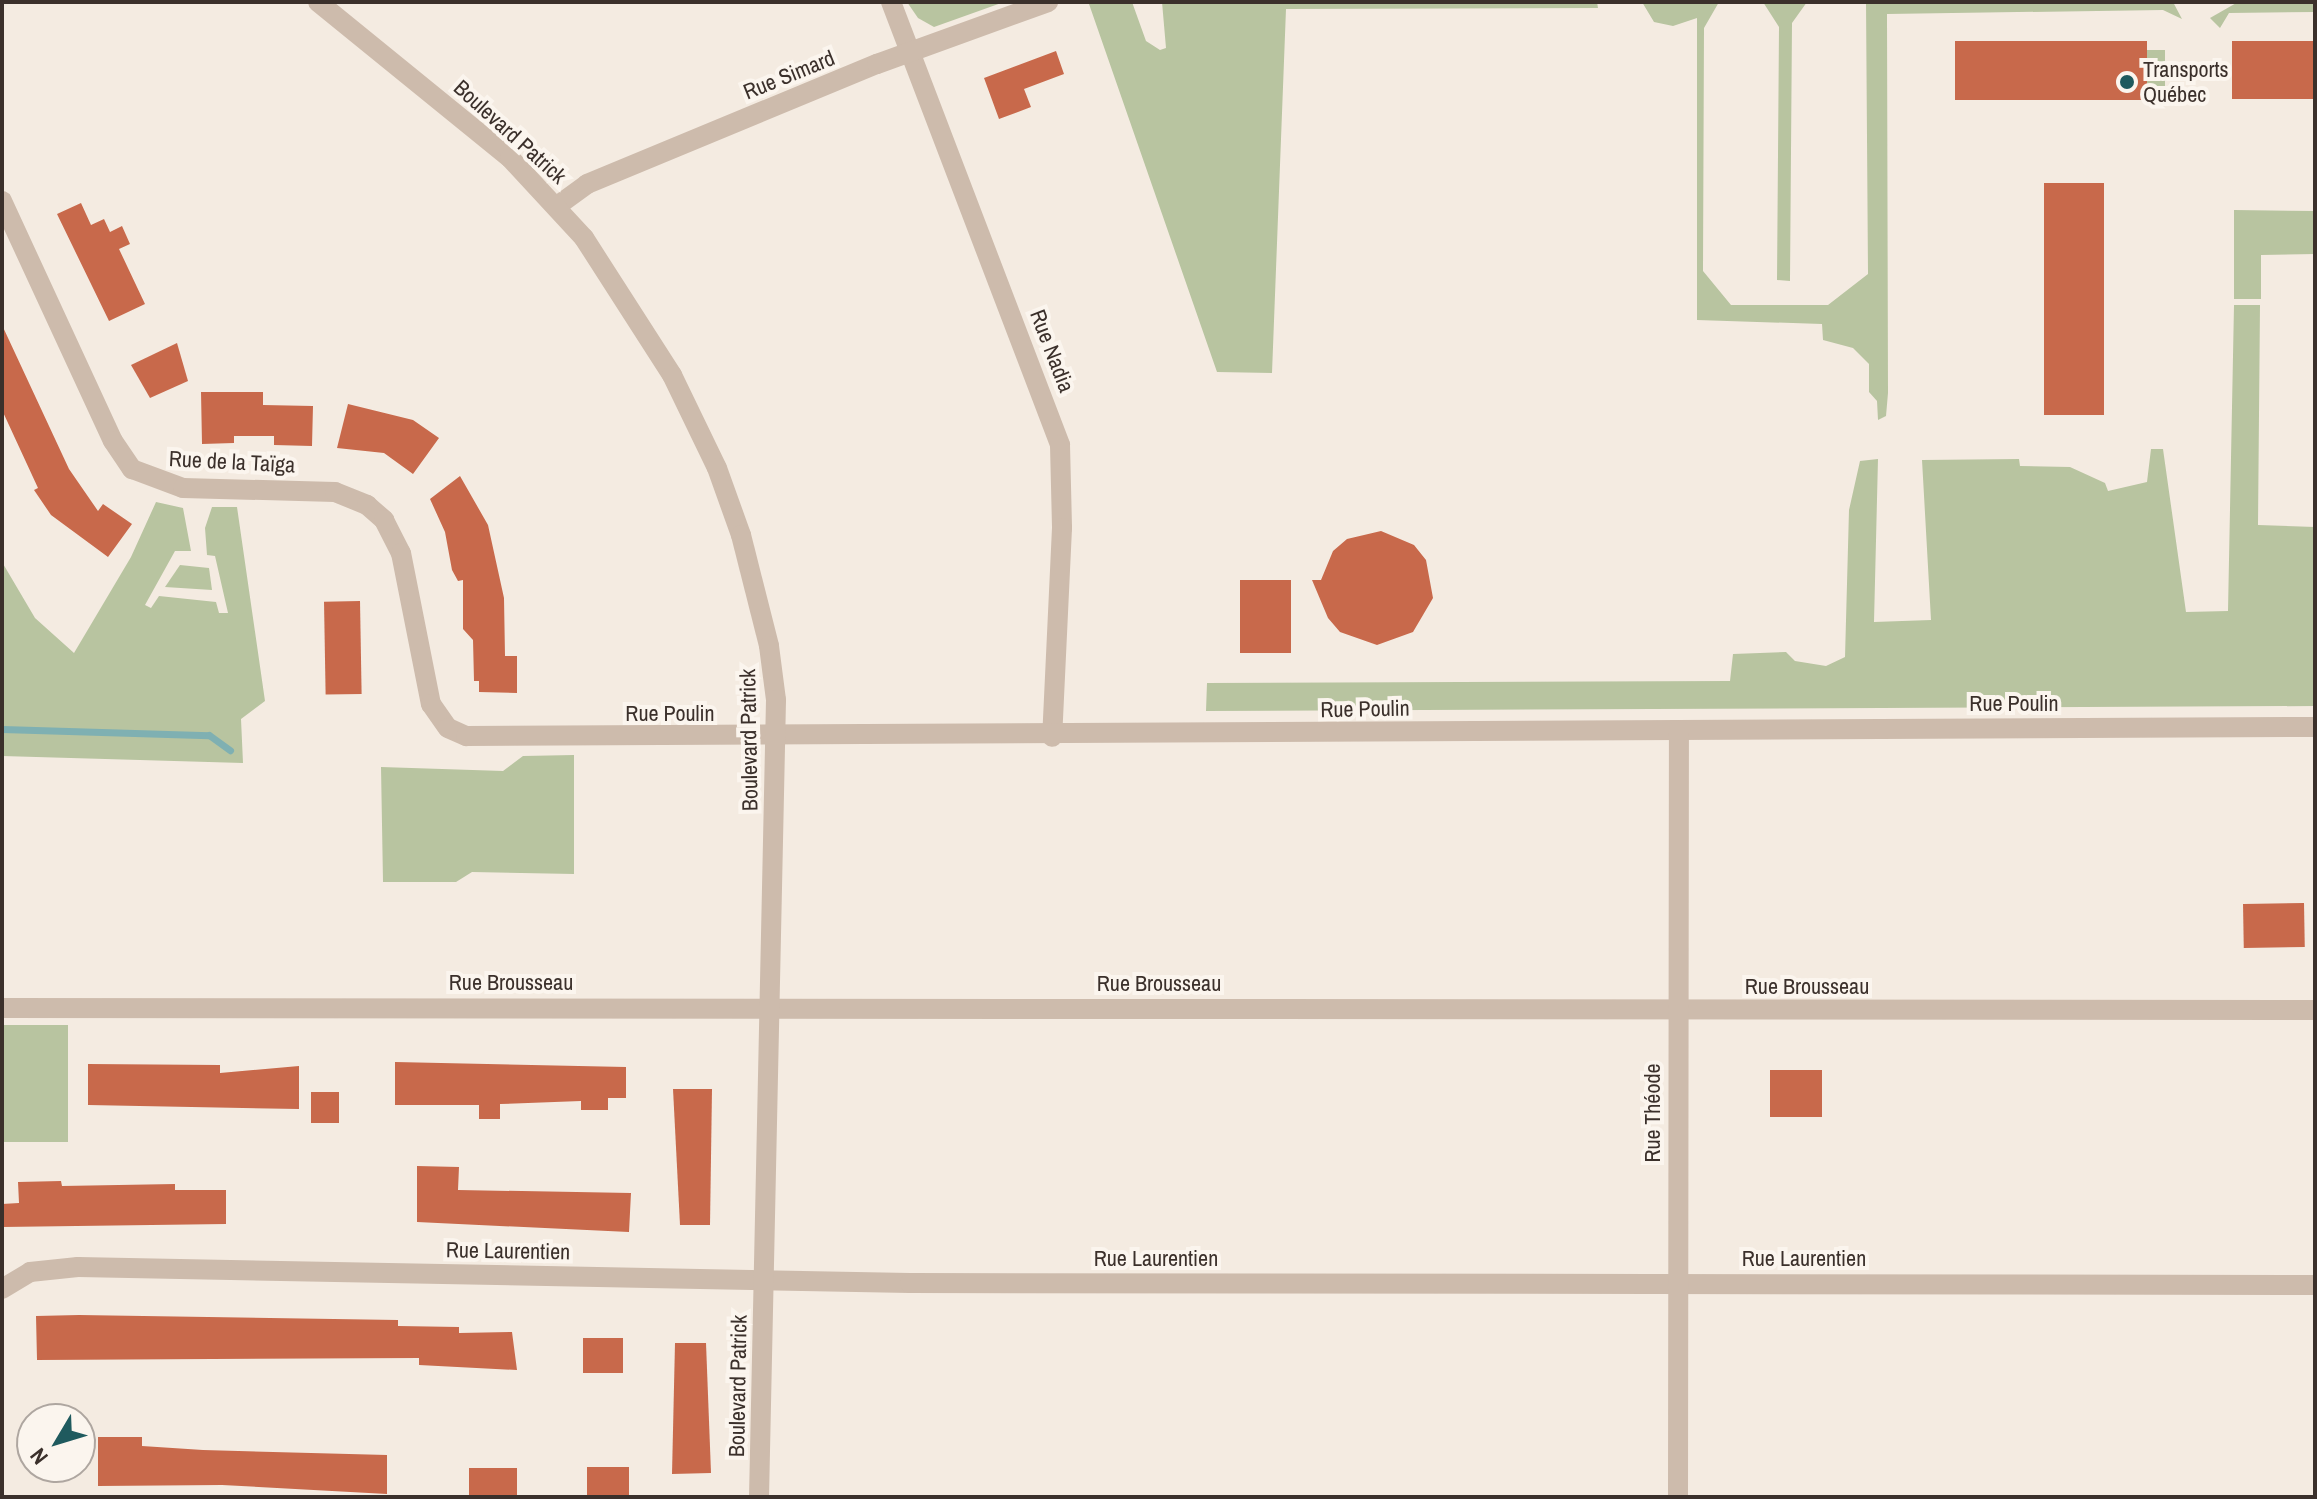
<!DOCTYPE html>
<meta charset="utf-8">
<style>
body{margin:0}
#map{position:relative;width:2317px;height:1499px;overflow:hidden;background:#f4ebe1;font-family:"Archivo Narrow",sans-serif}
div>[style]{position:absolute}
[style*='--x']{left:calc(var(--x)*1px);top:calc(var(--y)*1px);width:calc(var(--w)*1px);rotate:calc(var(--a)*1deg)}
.green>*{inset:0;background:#b8c4a0;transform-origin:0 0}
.stream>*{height:7px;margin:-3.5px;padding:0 3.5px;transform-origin:3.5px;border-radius:3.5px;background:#7fb0b2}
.building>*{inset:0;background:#c8694b;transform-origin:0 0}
.minor>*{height:20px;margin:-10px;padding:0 10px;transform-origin:10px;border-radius:10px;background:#cdbbac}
.tertiary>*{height:20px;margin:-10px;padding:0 10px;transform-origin:10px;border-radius:10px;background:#cdbbac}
.dots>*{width:22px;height:22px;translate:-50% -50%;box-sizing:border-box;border:4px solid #fbf5ee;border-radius:50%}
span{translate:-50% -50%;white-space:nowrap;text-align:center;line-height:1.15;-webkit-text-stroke:8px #fbf5ee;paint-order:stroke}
.poi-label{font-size:22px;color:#3b302b}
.left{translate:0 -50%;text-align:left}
.street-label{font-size:22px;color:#3b302b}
.frame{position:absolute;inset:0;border:4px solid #3b302b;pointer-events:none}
.north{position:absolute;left:16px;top:1403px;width:80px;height:80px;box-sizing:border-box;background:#fbf5ee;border:2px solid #aea6a0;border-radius:50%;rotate:232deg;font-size:22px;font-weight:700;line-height:32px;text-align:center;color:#3b302b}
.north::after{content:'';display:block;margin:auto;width:28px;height:36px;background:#1f5a5e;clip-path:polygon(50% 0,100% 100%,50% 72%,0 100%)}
</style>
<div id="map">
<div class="green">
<i style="clip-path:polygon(907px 2px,1004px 2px,934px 27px,918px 18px)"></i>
<i style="clip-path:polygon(1132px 2px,1146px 41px,1160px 50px,1166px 48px,1162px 2px,1597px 2px,1598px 8px,1286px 9px,1272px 373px,1217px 372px,1089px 4px)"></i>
<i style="clip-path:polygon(1642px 2px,1719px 2px,1704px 28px,1703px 271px,1731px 305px,1828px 305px,1868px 274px,1866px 2px,2173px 2px,2182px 19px,2163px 10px,1887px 14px,1888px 393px,1886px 416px,1878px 420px,1877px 401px,1869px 392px,1869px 364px,1853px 348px,1823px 340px,1822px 324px,1697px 320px,1697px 18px,1673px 26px,1654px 22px)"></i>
<i style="clip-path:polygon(1763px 2px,1807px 2px,1792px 23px,1790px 281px,1777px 280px,1779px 27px)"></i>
<i style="clip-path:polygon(2238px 2px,2315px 2px,2315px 12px,2229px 13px,2220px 28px,2210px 18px)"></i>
<i style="left:2147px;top:50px;width:18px;height:51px"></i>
<i style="clip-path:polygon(2234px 210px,2315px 211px,2315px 254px,2261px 255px,2261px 299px,2234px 299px)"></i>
<i style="clip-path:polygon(2234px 305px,2260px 305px,2258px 525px,2315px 527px,2315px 706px,1206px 711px,1207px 683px,1730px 681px,1733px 654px,1786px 652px,1795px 661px,1826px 666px,1845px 657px,1849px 510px,1860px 461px,1878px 459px,1874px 622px,1931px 620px,1922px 460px,2019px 459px,2020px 466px,2070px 467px,2105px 483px,2108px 491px,2147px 482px,2151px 449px,2163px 449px,2186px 612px,2228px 611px)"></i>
<i style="clip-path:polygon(156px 502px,183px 508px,191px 551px,175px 551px,145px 605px,151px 608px,159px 596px,216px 602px,219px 613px,228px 613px,215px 556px,207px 555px,205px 528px,212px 507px,237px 507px,265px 701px,241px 719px,243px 763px,2px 756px,2px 562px,35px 618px,74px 653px,131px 557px)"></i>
<i style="clip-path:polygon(180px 565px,209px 568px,212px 590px,165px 587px)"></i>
<i style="clip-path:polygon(574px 755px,574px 874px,472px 872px,456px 882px,383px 882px,381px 767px,503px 771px,523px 756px)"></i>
<i style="left:2px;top:1025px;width:66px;height:117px"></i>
</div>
<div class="stream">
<i style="--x:2;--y:729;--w:207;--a:1.7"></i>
<i style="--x:209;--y:735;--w:26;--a:36"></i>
</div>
<div class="building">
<i style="left:1955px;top:41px;width:192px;height:59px"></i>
<i style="left:2232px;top:41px;width:83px;height:58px"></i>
<i style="clip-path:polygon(1056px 51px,1064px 74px,1024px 89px,1031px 107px,999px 119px,984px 78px)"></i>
<i style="left:2044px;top:183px;width:60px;height:232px"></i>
<i style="clip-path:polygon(81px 203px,91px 225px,104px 219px,110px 232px,122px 226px,130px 244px,119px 249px,145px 304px,109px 321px,57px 214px)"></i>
<i style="clip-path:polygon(2px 325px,69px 469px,98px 511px,103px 504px,132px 524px,108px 557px,51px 515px,34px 490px,38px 488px,2px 410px)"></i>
<i style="clip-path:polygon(177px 343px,188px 381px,150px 398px,131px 365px)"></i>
<i style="clip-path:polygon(201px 392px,263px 392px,263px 405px,313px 406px,312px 446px,274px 445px,274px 436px,234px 436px,234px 443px,202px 444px)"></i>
<i style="clip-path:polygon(348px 404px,413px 420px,439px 438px,413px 474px,384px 453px,337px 448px)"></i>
<i style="clip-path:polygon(460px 476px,488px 525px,504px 598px,505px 656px,517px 656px,517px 693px,479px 692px,479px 681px,474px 681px,473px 640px,463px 629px,463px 580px,458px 581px,452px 570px,445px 532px,430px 499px)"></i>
<i style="clip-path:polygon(1381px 531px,1414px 545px,1426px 560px,1433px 598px,1413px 632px,1377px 645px,1340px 632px,1328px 618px,1312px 580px,1321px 580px,1333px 551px,1347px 539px)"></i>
<i style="left:1240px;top:580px;width:51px;height:73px"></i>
<i style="left:360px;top:601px;width:93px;height:36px;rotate:89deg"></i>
<i style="left:2304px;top:903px;width:44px;height:61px;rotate:89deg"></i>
<i style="clip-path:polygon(395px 1062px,626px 1067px,626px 1098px,608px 1098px,608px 1110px,581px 1110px,581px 1101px,500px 1104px,500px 1119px,479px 1119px,479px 1105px,395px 1105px)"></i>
<i style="clip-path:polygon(88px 1064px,220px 1065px,220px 1073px,299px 1066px,299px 1109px,88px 1105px)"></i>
<i style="left:1770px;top:1070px;width:52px;height:47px"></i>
<i style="clip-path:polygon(673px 1089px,712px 1089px,710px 1225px,680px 1225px)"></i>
<i style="left:311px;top:1092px;width:28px;height:31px"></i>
<i style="clip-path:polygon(417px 1166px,459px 1167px,458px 1190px,631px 1193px,629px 1232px,417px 1222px)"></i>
<i style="clip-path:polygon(61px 1181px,62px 1186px,175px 1184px,175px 1190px,226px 1190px,226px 1224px,2px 1227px,2px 1204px,19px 1203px,18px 1182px)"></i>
<i style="clip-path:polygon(79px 1315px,398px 1320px,398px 1326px,459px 1327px,459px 1333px,512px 1332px,517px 1370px,419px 1365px,419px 1358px,37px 1360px,36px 1316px)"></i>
<i style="left:583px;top:1338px;width:40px;height:35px"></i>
<i style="clip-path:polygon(675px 1343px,706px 1343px,711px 1473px,672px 1474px)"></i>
<i style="clip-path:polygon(98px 1437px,142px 1437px,142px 1446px,203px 1450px,387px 1455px,387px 1494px,222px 1485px,98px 1486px)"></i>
<i style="left:587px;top:1467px;width:42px;height:30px"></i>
<i style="left:517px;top:1468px;width:29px;height:48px;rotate:90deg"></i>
</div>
<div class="minor">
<i style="--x:891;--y:2;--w:474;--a:69.1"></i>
<i style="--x:1060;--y:445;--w:83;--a:88.6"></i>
<i style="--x:1062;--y:528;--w:209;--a:92.7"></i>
<i style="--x:2;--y:201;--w:264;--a:65.2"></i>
<i style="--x:113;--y:441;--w:34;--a:56"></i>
<i style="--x:132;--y:469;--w:54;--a:20.4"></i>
<i style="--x:183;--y:488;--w:152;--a:1.5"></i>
<i style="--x:335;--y:492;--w:35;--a:22"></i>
<i style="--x:367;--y:505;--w:23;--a:41"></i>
<i style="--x:384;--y:520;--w:37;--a:63"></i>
<i style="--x:401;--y:553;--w:154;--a:78.8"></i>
<i style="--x:431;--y:704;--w:29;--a:55"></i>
<i style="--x:448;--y:728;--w:20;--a:24"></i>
<i style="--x:466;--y:736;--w:1849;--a:-0.28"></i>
<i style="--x:557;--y:206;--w:37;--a:-36"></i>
<i style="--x:587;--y:184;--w:314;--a:-22.5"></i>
<i style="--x:877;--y:64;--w:182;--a:-19.9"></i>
<i style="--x:2;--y:1008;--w:2313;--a:0.05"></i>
<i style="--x:2;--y:1289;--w:33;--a:-31"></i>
<i style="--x:30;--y:1272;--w:48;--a:-5.9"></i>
<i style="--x:78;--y:1267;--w:832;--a:1.1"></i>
<i style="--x:910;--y:1283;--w:1405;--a:0.08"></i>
<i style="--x:1678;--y:1497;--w:767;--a:-89.93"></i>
</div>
<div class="tertiary">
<i style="--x:318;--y:2;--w:247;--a:39.1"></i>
<i style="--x:510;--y:158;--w:109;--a:47.2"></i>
<i style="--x:584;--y:238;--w:163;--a:57.3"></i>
<i style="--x:672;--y:375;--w:103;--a:64.2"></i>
<i style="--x:717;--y:468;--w:71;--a:70.3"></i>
<i style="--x:741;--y:535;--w:114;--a:75.8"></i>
<i style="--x:769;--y:646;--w:54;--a:82.6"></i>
<i style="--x:776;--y:700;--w:797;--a:91.22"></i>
</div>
<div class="dots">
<i style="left:2127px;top:82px;background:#1f5a5e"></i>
</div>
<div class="poi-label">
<span class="left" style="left:2143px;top:82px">Transports<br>Québec</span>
</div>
<div class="street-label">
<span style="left:789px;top:75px;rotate:-22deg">Rue Simard</span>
<span style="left:510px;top:132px;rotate:42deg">Boulevard Patrick</span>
<span style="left:1052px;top:351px;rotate:69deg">Rue Nadia</span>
<span style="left:232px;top:462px;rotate:3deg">Rue de la Taïga</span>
<span style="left:2014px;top:704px">Rue Poulin</span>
<span style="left:1365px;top:709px;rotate:-1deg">Rue Poulin</span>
<span style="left:670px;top:714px">Rue Poulin</span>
<span style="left:749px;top:740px;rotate:-91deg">Boulevard Patrick</span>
<span style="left:511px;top:983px">Rue Brousseau</span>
<span style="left:1159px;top:984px">Rue Brousseau</span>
<span style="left:1807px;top:987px">Rue Brousseau</span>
<span style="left:1653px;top:1113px;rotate:-90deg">Rue Théode</span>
<span style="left:508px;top:1251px;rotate:1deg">Rue Laurentien</span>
<span style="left:1156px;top:1259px">Rue Laurentien</span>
<span style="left:1804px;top:1259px">Rue Laurentien</span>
<span style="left:738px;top:1386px;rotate:-89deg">Boulevard Patrick</span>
</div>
<div class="frame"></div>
<div class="north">N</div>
</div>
